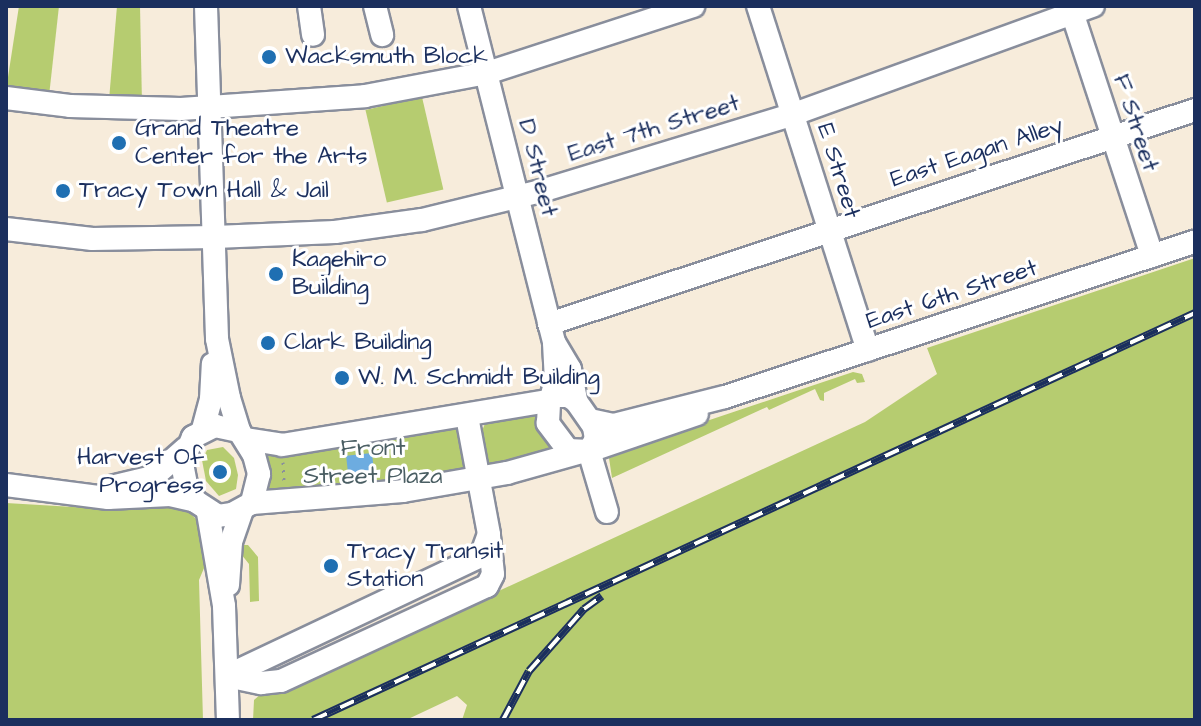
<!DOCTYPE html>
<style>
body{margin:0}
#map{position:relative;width:1201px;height:726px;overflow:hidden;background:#f7ecdb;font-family:"Architects Daughter",sans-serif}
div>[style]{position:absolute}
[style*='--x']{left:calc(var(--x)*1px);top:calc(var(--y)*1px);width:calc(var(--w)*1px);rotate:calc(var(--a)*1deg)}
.green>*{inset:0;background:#b6cc70;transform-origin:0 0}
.water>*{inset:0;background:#6dace0;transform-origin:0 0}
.path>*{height:3px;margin-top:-1.5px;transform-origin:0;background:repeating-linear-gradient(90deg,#898e9c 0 2px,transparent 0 8px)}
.roads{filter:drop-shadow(2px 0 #898e9c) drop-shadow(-2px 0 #898e9c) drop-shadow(0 2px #898e9c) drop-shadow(0 -2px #898e9c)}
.minor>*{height:22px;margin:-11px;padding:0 11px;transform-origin:11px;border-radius:11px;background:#fff}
.rail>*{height:8px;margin-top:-4px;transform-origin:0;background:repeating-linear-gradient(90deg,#fff 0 15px,#1b2f5e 0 30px);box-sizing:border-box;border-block:2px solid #1b2f5e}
.dots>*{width:22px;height:22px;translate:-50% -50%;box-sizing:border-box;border:4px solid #fff;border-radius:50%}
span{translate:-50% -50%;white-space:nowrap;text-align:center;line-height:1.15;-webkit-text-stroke:6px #fff;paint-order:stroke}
.poi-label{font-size:24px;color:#1b2f5e}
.left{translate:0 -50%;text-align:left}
.right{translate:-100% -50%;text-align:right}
.street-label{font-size:24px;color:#1b2f5e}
.park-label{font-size:24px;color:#4a5e63}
.frame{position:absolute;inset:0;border:8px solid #1b2f5e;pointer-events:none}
</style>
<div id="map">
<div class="green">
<i style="clip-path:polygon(19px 6px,59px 6px,49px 96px,6px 90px)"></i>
<i style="clip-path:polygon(117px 6px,140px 6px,142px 104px,109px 100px)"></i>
<i style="left:422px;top:97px;width:95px;height:58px;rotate:77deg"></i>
<i style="clip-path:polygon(1195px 258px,1195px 720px,462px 720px,467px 705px,457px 696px,406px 720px,253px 720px,254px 700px,262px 693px,284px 690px,865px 422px,937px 374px,927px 348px)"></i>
<i style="clip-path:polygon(853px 372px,862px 374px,865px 382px,857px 383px,855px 379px,824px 393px,824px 401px,820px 400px,815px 389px,769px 410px,767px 407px,612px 478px,609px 458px,632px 450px,632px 446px)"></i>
<i style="clip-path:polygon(537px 413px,559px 453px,487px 465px,482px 431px,486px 421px)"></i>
<i style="clip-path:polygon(458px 426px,467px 468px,460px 476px,269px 490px,265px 452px)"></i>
<i style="clip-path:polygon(223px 447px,234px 458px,238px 475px,236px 489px,219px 496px,206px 481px,202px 460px,207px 450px)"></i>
<i style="clip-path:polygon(151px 502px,186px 509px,203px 526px,207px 561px,199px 580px,203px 720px,6px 720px,6px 503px,124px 510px,129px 504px)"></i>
<i style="clip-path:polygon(244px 545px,248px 545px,258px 557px,259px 601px,250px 602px,249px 564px,237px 549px)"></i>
</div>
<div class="water">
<i style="left:372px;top:453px;width:20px;height:26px;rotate:84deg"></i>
</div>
<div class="path">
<i style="--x:283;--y:462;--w:20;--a:87"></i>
</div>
<div class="roads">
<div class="minor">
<i style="--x:206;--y:6;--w:333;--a:88.1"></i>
<i style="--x:217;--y:339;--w:60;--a:78.5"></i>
<i style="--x:229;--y:398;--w:34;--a:73"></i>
<i style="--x:309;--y:6;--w:29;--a:82"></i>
<i style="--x:375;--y:6;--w:30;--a:76"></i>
<i style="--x:469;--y:6;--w:348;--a:75.8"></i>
<i style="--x:554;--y:343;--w:36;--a:87"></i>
<i style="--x:556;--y:379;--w:21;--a:104"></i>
<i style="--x:758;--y:6;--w:361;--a:72.3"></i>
<i style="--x:1070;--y:6;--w:263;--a:71.8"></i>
<i style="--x:6;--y:98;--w:64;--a:7.1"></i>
<i style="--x:70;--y:106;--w:111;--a:1.5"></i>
<i style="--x:181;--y:109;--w:184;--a:-4"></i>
<i style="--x:365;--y:96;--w:124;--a:-10.7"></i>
<i style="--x:487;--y:73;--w:217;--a:-18"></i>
<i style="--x:6;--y:229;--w:87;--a:6.6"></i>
<i style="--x:92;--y:239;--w:123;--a:-0.9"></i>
<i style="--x:215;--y:237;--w:120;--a:-2.4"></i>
<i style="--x:335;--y:232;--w:88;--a:-7.9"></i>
<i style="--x:422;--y:220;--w:122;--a:-13.7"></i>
<i style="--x:541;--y:191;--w:264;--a:-16.9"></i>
<i style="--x:794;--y:114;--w:318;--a:-19.9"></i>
<i style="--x:549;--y:324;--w:681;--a:-18.33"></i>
<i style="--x:555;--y:344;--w:29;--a:59"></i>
<i style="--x:570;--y:369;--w:33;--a:79"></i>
<i style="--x:568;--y:396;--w:9;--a:32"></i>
<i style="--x:576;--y:401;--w:32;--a:55"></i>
<i style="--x:594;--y:427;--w:12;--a:81"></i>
<i style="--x:596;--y:439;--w:14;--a:120"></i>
<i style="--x:589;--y:451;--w:21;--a:-177"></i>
<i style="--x:568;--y:450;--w:34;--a:-127"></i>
<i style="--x:548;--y:423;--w:22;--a:-87"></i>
<i style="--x:549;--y:401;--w:9;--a:-36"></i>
<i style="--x:556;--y:396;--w:12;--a:0"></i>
<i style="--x:590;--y:420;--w:25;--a:12"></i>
<i style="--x:614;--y:425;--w:114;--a:-14.2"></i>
<i style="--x:725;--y:397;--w:495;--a:-18.3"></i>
<i style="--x:215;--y:426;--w:25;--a:12"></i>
<i style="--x:239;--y:431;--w:28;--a:58"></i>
<i style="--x:254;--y:455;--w:20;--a:75"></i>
<i style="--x:259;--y:474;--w:30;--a:104"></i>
<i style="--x:252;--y:503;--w:23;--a:151"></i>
<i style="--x:232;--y:514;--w:14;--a:172"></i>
<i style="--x:218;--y:516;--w:27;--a:-147"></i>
<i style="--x:195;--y:501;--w:19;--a:-118"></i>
<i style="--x:186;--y:484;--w:20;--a:-101"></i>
<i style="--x:182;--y:464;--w:29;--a:-68"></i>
<i style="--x:193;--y:437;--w:25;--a:-27"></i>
<i style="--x:203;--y:429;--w:31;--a:-75"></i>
<i style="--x:211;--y:399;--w:35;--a:-87"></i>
<i style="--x:246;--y:439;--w:36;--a:9"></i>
<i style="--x:282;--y:445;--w:271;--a:-9.4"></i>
<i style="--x:6;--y:485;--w:103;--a:7.3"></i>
<i style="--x:108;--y:498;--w:62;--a:-2.8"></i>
<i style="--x:170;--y:495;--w:26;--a:13"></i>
<i style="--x:111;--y:487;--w:43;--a:-13.4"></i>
<i style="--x:153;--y:477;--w:44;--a:-41.3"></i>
<i style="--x:252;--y:503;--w:151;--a:-4.5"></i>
<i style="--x:403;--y:491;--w:106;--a:-9.8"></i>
<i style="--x:507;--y:473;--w:74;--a:-15.7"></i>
<i style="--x:607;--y:512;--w:64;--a:-106.4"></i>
<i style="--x:589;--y:451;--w:114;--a:-18.9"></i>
<i style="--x:208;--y:513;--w:94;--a:80.2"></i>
<i style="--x:224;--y:606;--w:114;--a:88"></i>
<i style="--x:228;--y:585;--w:43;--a:-86"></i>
<i style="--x:231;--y:542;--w:34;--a:-71"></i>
<i style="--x:227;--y:676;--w:281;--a:-25.3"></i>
<i style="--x:481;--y:556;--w:23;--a:-70"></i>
<i style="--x:489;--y:534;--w:120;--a:-100.6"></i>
<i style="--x:227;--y:676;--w:35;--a:12"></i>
<i style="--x:261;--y:683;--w:20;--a:-6"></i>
<i style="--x:281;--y:681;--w:227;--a:-24.8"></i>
<i style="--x:487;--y:586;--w:13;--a:-63"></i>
<i style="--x:493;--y:574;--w:39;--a:-96"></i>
</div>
</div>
<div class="rail">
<i style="--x:313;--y:720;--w:971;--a:-24.77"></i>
<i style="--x:503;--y:720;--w:55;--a:-62"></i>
<i style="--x:529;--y:671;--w:83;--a:-48.4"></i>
<i style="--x:584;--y:609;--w:22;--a:-36"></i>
</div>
<div class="dots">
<i style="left:269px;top:57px;background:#1f6fb2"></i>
<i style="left:119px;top:143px;background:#1f6fb2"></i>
<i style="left:63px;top:191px;background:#1f6fb2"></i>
<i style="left:276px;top:274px;background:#1f6fb2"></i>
<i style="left:268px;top:343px;background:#1f6fb2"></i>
<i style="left:342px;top:378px;background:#1f6fb2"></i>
<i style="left:220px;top:472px;background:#1f6fb2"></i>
<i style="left:331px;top:566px;background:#1f6fb2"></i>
</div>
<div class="poi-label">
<span class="left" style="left:285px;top:57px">Wacksmuth Block</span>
<span class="left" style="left:135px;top:143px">Grand Theatre<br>Center for the Arts</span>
<span class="left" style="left:79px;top:191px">Tracy Town Hall &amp; Jail</span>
<span class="left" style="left:292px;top:274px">Kagehiro<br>Building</span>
<span class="left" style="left:284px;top:343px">Clark Building</span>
<span class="left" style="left:358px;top:378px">W. M. Schmidt Building</span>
<span class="right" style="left:204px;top:472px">Harvest Of<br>Progress</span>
<span class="left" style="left:347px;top:566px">Tracy Transit<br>Station</span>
</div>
<div class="street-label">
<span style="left:1135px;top:123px;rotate:72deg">F Street</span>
<span style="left:654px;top:129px;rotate:-17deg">East 7th Street</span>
<span style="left:977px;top:153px;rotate:-18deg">East Eagan Alley</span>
<span style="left:537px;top:168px;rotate:76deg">D Street</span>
<span style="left:838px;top:171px;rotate:73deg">E Street</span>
<span style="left:952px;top:295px;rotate:-18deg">East 6th Street</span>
</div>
<div class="park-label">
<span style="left:373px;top:463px">Front<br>Street Plaza</span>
</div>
<div class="frame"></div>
</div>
